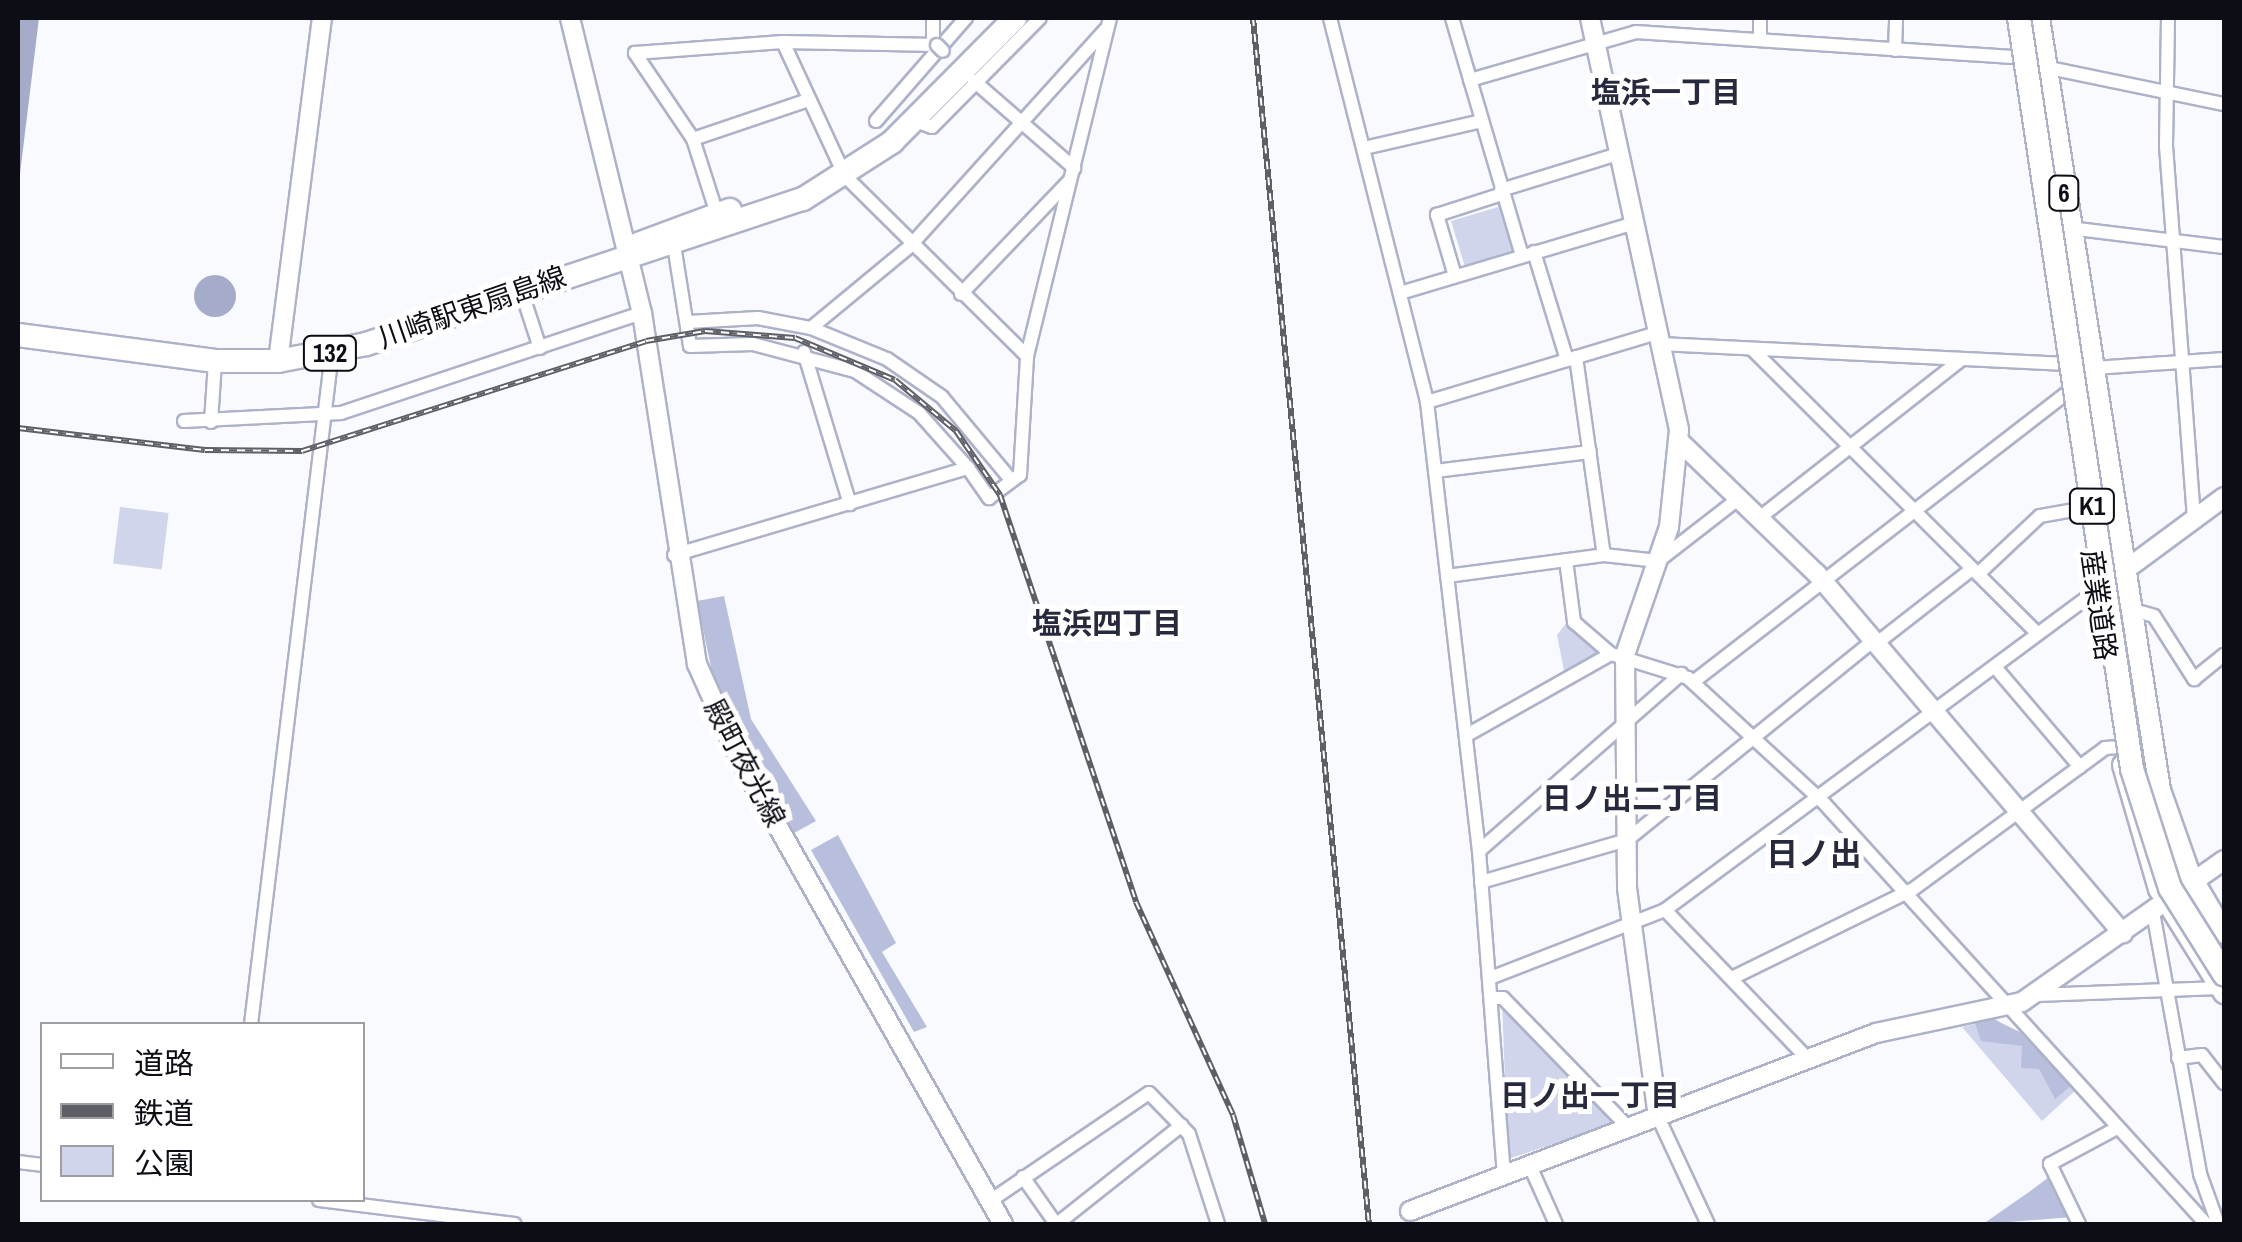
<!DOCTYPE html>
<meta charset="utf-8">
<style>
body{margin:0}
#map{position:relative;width:2242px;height:1242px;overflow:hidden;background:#f9faff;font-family:"Archivo Narrow","Noto Sans JP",sans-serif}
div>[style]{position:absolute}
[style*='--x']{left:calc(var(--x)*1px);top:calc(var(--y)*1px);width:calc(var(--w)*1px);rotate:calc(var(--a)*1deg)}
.green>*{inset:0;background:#d0d5ec;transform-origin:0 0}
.forest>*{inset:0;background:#b8bfdd}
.water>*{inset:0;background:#a5acc9}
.round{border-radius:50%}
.roads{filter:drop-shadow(2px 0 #adb2c9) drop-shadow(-2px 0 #adb2c9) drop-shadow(0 2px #adb2c9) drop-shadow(0 -2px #adb2c9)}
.street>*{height:12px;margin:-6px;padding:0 6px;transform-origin:6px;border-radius:6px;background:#fff}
.secondary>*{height:18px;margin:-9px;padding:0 9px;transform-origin:9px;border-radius:9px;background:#fff}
.primary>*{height:20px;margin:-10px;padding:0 10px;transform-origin:10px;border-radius:10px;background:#fff}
.highway>*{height:22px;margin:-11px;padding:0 11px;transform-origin:11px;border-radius:11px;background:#fff}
.rail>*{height:6px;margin-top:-3px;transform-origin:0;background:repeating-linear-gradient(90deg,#fff 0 8px,#5e5f66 0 16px);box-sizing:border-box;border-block:2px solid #5e5f66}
.bridges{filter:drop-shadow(2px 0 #adb2c9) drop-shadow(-2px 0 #adb2c9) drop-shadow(0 2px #adb2c9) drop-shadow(0 -2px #adb2c9)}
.street-bridge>*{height:12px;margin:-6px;padding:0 6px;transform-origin:6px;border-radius:6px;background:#fff}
.highway-bridge>*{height:22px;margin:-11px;padding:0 11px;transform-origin:11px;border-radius:11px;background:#fff}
span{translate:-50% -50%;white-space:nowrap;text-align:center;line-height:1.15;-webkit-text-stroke:10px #fff;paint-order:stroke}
.shield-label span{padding:2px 8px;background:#fff;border:2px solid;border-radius:8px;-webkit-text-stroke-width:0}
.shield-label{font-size:25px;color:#0c0d15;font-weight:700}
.street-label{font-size:28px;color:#0c0d15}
.neighbourhood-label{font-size:30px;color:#262a3c;font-weight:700}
.quarter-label{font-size:32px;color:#262a3c;font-weight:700}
.frame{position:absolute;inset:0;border:20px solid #0c0d15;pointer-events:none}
.legend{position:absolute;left:40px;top:1022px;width:325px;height:180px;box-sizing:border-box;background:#fff;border:2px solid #9e9ea1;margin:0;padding:12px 18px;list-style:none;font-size:30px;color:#0c0d15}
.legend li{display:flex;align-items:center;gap:20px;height:50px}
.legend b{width:50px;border:2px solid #9e9ea1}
</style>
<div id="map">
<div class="green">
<i style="clip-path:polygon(1496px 199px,1516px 250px,1466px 270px,1451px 221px,1498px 207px)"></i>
<i style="left:120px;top:507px;width:49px;height:57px;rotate:7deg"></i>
<i style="clip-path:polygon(1567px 622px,1603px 655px,1565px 676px,1557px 635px)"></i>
<i style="clip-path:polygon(1502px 1003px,1615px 1119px,1613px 1124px,1508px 1159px)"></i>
<i style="clip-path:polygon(1996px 1019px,2076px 1090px,2042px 1121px,1962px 1027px)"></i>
</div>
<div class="forest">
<i style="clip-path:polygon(724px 596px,751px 719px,816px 821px,794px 833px,714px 681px,697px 601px)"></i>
<i style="clip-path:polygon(838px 835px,896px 943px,882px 952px,927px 1027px,914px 1032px,811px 850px)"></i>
<i style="clip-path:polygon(1993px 1019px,2020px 1032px,2071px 1086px,2055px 1099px,2039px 1069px,2021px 1068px,2022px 1046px,1981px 1041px,1975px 1023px)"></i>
<i style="clip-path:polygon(2049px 1177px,2073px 1217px,1983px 1224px,2029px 1192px)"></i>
</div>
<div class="water">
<i style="clip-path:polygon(18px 18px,39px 18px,18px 190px)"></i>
<i class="round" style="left:194px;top:275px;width:42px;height:42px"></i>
</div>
<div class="roads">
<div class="street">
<i style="--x:1330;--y:18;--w:396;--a:75.8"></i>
<i style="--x:1427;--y:402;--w:452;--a:83.4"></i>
<i style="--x:1479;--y:851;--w:327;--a:85.6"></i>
<i style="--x:1452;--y:18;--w:248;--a:73.6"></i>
<i style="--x:2168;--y:18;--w:128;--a:90.9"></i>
<i style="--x:2166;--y:146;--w:375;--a:85.7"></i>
<i style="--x:933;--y:39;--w:21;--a:-90"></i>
<i style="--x:1760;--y:39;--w:21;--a:-90"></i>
<i style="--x:783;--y:42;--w:148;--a:65.2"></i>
<i style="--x:845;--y:176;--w:256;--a:44.7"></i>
<i style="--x:1895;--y:50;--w:32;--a:-88"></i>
<i style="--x:2045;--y:67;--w:183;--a:11.7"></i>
<i style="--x:1470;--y:80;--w:173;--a:-16.1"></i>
<i style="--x:1636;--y:32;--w:381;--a:3.8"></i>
<i style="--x:974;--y:81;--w:133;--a:41"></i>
<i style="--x:876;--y:121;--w:137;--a:-48.9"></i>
<i style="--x:916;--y:121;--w:17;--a:21"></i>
<i style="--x:932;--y:127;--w:153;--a:-45.3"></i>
<i style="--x:693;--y:139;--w:121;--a:-18.7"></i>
<i style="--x:1364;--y:148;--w:121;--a:-12.9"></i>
<i style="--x:1501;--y:190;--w:122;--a:-17.1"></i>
<i style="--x:717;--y:214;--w:79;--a:-107.7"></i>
<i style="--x:693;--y:139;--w:104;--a:-124"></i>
<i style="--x:635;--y:53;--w:148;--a:-4.3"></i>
<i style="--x:783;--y:42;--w:154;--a:1.1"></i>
<i style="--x:2069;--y:228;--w:156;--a:7"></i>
<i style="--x:674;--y:245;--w:102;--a:81"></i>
<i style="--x:690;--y:346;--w:63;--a:-1.8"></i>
<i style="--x:753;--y:344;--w:106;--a:14.8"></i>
<i style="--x:855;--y:371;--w:77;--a:33.3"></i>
<i style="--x:919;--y:413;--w:74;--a:48.3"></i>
<i style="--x:1534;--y:252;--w:113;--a:73"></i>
<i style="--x:1455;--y:276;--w:64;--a:-106.4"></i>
<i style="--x:1437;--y:215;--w:68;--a:-17.9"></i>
<i style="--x:521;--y:290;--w:61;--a:71.9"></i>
<i style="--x:1400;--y:293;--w:245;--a:-16.6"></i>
<i style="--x:961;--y:294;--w:158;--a:-46.3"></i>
<i style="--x:688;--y:322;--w:70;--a:-3.3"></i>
<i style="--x:758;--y:318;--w:54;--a:10.7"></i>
<i style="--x:811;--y:328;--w:82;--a:22.2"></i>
<i style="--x:887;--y:359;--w:67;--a:34.6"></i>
<i style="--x:942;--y:397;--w:109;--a:50.2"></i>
<i style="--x:811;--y:328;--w:129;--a:-39.6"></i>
<i style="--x:910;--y:246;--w:291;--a:-47.9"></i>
<i style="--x:1660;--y:344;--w:402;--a:2.8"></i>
<i style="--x:1753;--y:350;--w:402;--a:44.9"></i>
<i style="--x:804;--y:352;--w:159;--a:73.2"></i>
<i style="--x:1576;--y:357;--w:200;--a:82"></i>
<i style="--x:2094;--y:368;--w:130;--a:-4"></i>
<i style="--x:1427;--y:402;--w:240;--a:-16.7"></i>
<i style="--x:184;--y:421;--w:157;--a:-2.9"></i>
<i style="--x:341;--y:413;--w:317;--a:-18.4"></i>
<i style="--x:211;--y:422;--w:61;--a:-86.2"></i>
<i style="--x:1435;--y:471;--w:156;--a:-7"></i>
<i style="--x:1758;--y:519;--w:258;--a:-38.1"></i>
<i style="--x:674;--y:555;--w:307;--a:-16.5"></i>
<i style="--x:968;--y:468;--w:37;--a:55"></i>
<i style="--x:989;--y:498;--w:39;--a:-37"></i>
<i style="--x:1020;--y:475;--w:119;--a:-86.6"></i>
<i style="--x:1027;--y:356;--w:348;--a:-76.2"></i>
<i style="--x:1566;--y:560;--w:63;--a:82.6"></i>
<i style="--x:1574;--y:622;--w:49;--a:40.9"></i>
<i style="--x:1978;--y:574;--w:85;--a:-43.1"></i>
<i style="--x:2040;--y:516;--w:46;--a:-10.1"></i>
<i style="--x:1447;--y:576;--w:158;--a:-7.6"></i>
<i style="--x:1604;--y:555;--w:54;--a:6.3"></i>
<i style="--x:1658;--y:561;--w:101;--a:-37.8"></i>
<i style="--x:2130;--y:609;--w:25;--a:16"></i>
<i style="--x:2154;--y:616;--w:75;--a:57.6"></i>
<i style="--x:2194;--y:679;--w:38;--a:-39"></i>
<i style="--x:1877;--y:643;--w:120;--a:-37.9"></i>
<i style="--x:1995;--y:667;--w:131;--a:49.6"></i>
<i style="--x:1693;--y:682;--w:473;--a:-37.7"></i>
<i style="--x:1467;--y:735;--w:165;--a:-29.4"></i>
<i style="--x:1611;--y:654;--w:81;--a:17.3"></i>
<i style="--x:1688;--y:678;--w:183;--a:42.6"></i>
<i style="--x:1823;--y:802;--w:570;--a:47.77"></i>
<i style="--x:1479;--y:851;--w:269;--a:-41.2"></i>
<i style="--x:1481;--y:882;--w:152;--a:-16"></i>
<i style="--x:1627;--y:840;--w:318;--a:-39"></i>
<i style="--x:1665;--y:910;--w:207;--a:46.2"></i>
<i style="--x:2153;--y:912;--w:266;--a:79.8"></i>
<i style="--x:2200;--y:1174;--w:53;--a:70.2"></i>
<i style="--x:1490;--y:978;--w:188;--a:-21.2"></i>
<i style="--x:1665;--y:910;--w:536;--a:-36.51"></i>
<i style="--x:1732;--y:978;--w:200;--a:-26.1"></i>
<i style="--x:1912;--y:890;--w:240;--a:-36.3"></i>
<i style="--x:2105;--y:748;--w:15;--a:-4"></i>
<i style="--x:2036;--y:995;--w:184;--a:-2.2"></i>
<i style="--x:1491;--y:998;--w:12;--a:0"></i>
<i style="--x:1503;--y:998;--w:181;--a:45.9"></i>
<i style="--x:251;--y:1024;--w:676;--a:-83.12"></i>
<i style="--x:2178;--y:1058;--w:24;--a:-7"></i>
<i style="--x:2202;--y:1055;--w:36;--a:52"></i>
<i style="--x:1658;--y:1117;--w:118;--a:65"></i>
<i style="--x:18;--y:1162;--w:24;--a:7"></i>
<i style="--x:1530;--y:1166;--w:64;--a:65.9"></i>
<i style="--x:1023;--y:1177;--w:57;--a:54.9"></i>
<i style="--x:319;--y:1200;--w:197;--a:7"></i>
<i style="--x:990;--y:1201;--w:192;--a:-34.2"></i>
<i style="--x:1149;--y:1093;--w:57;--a:45.7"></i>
<i style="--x:1189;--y:1134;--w:95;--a:72.1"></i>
<i style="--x:1057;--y:1224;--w:159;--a:-38.4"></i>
<i style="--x:2079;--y:1224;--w:67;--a:-115.8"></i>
<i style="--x:2050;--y:1164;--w:74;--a:-28.3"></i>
</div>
<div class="secondary">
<i style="--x:570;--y:18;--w:304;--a:76.3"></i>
<i style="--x:642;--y:313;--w:355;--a:81.1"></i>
<i style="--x:697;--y:664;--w:103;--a:65.9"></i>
<i style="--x:739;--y:758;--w:536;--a:60.47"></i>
<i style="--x:1590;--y:18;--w:422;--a:77.8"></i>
<i style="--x:1679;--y:430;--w:98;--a:95.9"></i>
<i style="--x:1669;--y:527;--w:135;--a:109"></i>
<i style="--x:1625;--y:655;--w:233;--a:89.5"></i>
<i style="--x:1627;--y:888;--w:231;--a:82.3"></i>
<i style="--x:278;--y:361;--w:346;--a:-82.7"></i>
<i style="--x:1678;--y:440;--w:193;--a:44"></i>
<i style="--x:1817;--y:574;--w:472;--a:49.6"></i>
<i style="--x:2097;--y:591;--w:158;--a:-36.5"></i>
<i style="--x:1410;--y:1211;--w:499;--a:-20.9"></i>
<i style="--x:1876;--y:1033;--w:149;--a:-12"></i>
<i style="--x:2022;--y:1002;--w:247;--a:-35.1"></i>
</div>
<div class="primary">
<i style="--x:2039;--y:18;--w:781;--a:81.09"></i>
<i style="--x:2160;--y:790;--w:90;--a:70.6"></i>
<i style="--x:2190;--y:875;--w:67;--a:59.6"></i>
<i style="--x:2123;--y:765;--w:129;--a:73.8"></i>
<i style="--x:2159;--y:889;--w:123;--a:58"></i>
</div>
<div class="highway">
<i style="--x:638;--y:244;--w:98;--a:-20.3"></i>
<i style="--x:18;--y:335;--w:199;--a:7.5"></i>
<i style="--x:215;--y:361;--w:63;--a:0"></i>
<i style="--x:278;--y:361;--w:90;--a:-10.9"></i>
<i style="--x:366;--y:344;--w:460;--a:-18.4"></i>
<i style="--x:803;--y:199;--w:106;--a:-32.6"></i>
<i style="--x:892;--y:142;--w:175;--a:-45.2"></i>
</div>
</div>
<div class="rail">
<i style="--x:1253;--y:18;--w:1212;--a:84.51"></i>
<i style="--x:18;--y:428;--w:188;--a:6.7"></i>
<i style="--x:205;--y:450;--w:97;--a:0.6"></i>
<i style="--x:302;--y:451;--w:361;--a:-17.7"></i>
<i style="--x:646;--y:341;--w:60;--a:-9.6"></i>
<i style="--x:705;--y:331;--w:90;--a:4.4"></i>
<i style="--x:795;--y:338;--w:108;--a:22.8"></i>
<i style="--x:895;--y:380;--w:80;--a:39.9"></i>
<i style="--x:956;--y:431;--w:78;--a:55.5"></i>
<i style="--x:1000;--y:495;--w:429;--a:71.5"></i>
<i style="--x:1136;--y:902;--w:234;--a:65.5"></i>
<i style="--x:1233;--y:1115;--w:114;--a:73.6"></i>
</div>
<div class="bridges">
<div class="street-bridge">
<i style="--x:937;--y:45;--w:8;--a:45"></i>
</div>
<div class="highway-bridge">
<i style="--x:2019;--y:18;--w:759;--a:81.44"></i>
<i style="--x:2132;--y:769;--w:125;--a:72.3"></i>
<i style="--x:2170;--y:888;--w:102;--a:57.9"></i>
</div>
</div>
<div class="shield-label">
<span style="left:2064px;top:193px">6</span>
<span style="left:330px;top:353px">132</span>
<span style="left:2092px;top:506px">K1</span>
</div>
<div class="street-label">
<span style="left:472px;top:307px;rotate:-19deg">川崎駅東扇島線</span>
<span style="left:2099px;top:605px;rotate:82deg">産業道路</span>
<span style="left:745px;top:763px;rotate:62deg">殿町夜光線</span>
</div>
<div class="neighbourhood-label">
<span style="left:1666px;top:92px">塩浜一丁目</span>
<span style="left:1107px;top:623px">塩浜四丁目</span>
<span style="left:1632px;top:798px">日ノ出二丁目</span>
<span style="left:1590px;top:1095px">日ノ出一丁目</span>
</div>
<div class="quarter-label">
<span style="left:1814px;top:854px">日ノ出</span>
</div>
<div class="frame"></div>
<ul class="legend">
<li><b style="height:12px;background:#fff"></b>道路</li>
<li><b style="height:12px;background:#5e5f66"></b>鉄道</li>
<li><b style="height:28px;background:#d0d5ec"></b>公園</li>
</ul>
</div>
